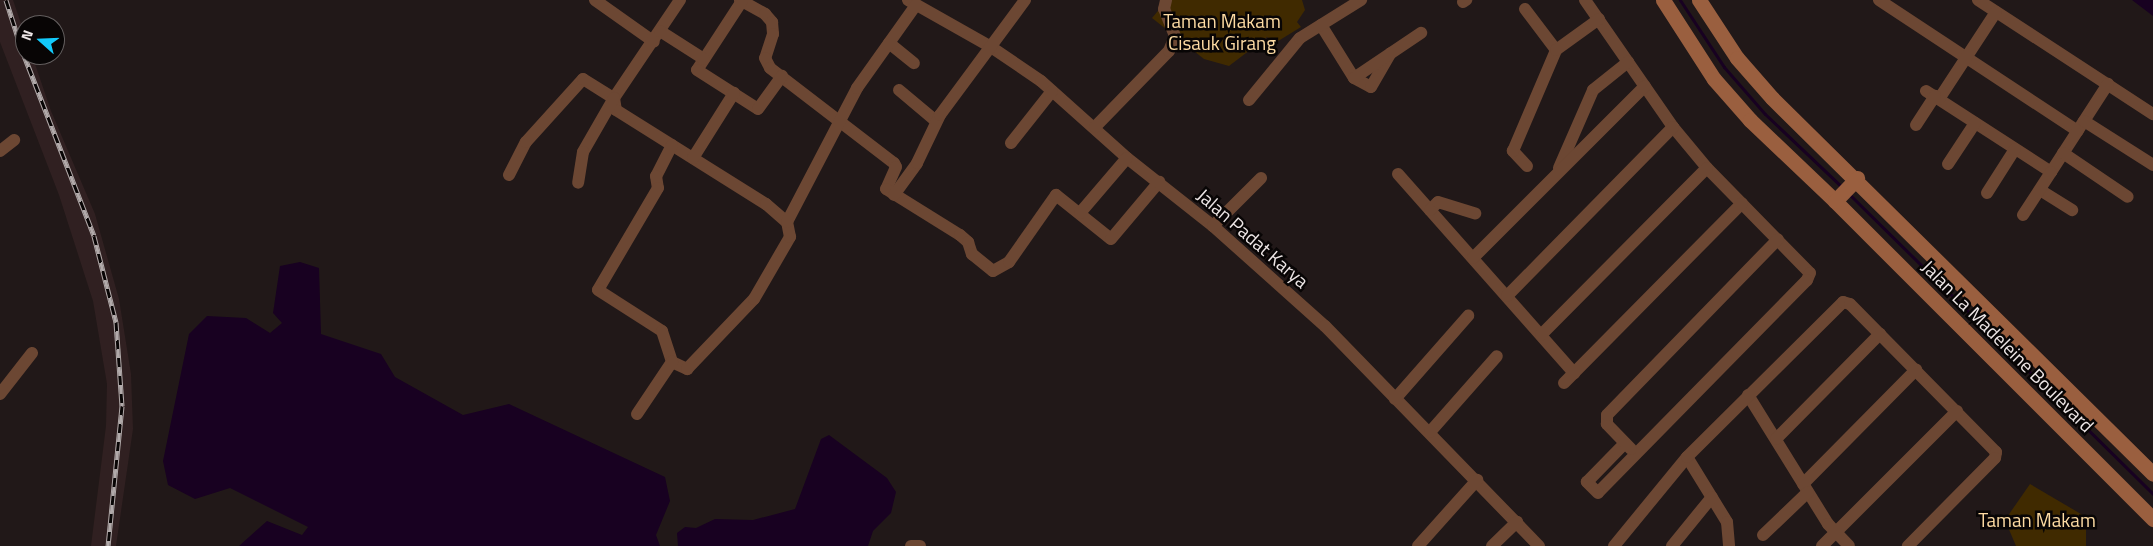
<!DOCTYPE html>
<style>
body{margin:0}
#map{position:relative;width:2153px;height:546px;overflow:hidden;background:#211818;font-family:"Titillium Web",sans-serif}
div>[style]{position:absolute}
[style*='--x']{left:calc(var(--x)*1px);top:calc(var(--y)*1px);width:calc(var(--w)*1px);rotate:calc(var(--a)*1deg)}
.built>*{inset:0;background:#302021}
.green>*{inset:0;background:#402a00}
.water>*{inset:0;background:#180121}
.stream>*{height:3px;margin:-1.5px;padding:0 1.5px;transform-origin:1.5px;border-radius:1.5px;background:#180121}
.street>*{height:12px;margin:-6px;padding:0 6px;transform-origin:6px;border-radius:6px;background:#6c4733}
.secondary>*{height:15px;margin:-7.5px;padding:0 7.5px;transform-origin:7.5px;border-radius:7.5px;background:#9a5f3f}
.rail>*{height:5px;margin-top:-2.5px;transform-origin:0;background:repeating-linear-gradient(90deg,#080505 0 9px,#b1aaaa 0 18px);box-sizing:border-box;border-block:1px solid #b1aaaa}
span{translate:-50% -50%;white-space:nowrap;text-align:center;line-height:1.15;-webkit-text-stroke:5px #080505;paint-order:stroke}
.park-label{font-size:19px;color:#fddba3}
.street-label{font-size:19px;color:#ede6e6}
.north{position:absolute;left:15px;top:15px;width:50px;height:50px;box-sizing:border-box;background:#080505;border:1px solid #645f5f;border-radius:50%;rotate:290deg;font-size:14px;font-weight:700;line-height:20px;text-align:center;color:#ede6e6}
.north::after{content:'';display:block;margin:auto;width:18px;height:22px;background:#13cafb;clip-path:polygon(50% 0,100% 100%,50% 72%,0 100%)}
</style>
<div id="map">
<div class="built">
<i style="clip-path:polygon(0 0,13px 0,25px 35px,25px 55px,32px 55px,51px 111px,95px 214px,119px 299px,131px 374px,133px 429px,116px 546px,91px 546px,106px 426px,107px 384px,93px 301px,59px 195px,0 42px)"></i>
</div>
<div class="green">
<i style="clip-path:polygon(1167px 0,1302px 0,1305px 10px,1297px 22px,1301px 27px,1275px 43px,1267px 37px,1229px 66px,1204px 59px,1152px 18px)"></i>
<i style="clip-path:polygon(2030px 484px,2086px 517px,2086px 546px,2016px 546px,2005px 520px)"></i>
</div>
<div class="water">
<i style="clip-path:polygon(2132px 0,2153px 0,2153px 16px)"></i>
<i style="clip-path:polygon(300px 262px,319px 268px,321px 334px,381px 354px,395px 377px,463px 415px,509px 404px,665px 477px,670px 501px,656px 535px,660px 546px,239px 546px,267px 521px,302px 535px,308px 527px,230px 488px,195px 499px,168px 485px,163px 461px,189px 334px,207px 316px,246px 318px,270px 333px,282px 323px,273px 313px,280px 266px)"></i>
<i style="clip-path:polygon(829px 435px,887px 478px,896px 492px,891px 513px,873px 531px,868px 546px,678px 546px,677px 533px,685px 527px,696px 528px,715px 519px,753px 520px,795px 509px,821px 439px)"></i>
</div>
<div class="stream">
<i style="--x:1680;--y:0;--w:80;--a:56.7"></i>
<i style="--x:1724;--y:67;--w:62;--a:48.9"></i>
<i style="--x:1765;--y:114;--w:108;--a:43.5"></i>
<i style="--x:1849;--y:194;--w:427;--a:44.6"></i>
</div>
<div class="street">
<i style="--x:595;--y:0;--w:72;--a:35.4"></i>
<i style="--x:680;--y:0;--w:118;--a:124"></i>
<i style="--x:614;--y:98;--w:12;--a:81"></i>
<i style="--x:616;--y:110;--w:177;--a:32.1"></i>
<i style="--x:766;--y:204;--w:28;--a:41"></i>
<i style="--x:740;--y:0;--w:29;--a:29"></i>
<i style="--x:765;--y:14;--w:11;--a:49"></i>
<i style="--x:772;--y:22;--w:12;--a:85"></i>
<i style="--x:773;--y:34;--w:25;--a:108"></i>
<i style="--x:765;--y:58;--w:11;--a:63"></i>
<i style="--x:770;--y:68;--w:156;--a:37.5"></i>
<i style="--x:894;--y:163;--w:4;--a:63"></i>
<i style="--x:896;--y:167;--w:24;--a:114"></i>
<i style="--x:886;--y:189;--w:87;--a:31.9"></i>
<i style="--x:960;--y:235;--w:11;--a:41"></i>
<i style="--x:968;--y:242;--w:13;--a:72"></i>
<i style="--x:972;--y:254;--w:27;--a:39"></i>
<i style="--x:993;--y:271;--w:18;--a:-29"></i>
<i style="--x:1009;--y:262;--w:82;--a:-55"></i>
<i style="--x:1056;--y:195;--w:70;--a:38.7"></i>
<i style="--x:1111;--y:239;--w:75;--a:-49.9"></i>
<i style="--x:908;--y:0;--w:95;--a:29.5"></i>
<i style="--x:991;--y:47;--w:60;--a:34.2"></i>
<i style="--x:1041;--y:81;--w:115;--a:41.8"></i>
<i style="--x:1127;--y:158;--w:110;--a:38.3"></i>
<i style="--x:1213;--y:226;--w:150;--a:41.8"></i>
<i style="--x:1325;--y:326;--w:307;--a:45.8"></i>
<i style="--x:1585;--y:0;--w:155;--a:55.3"></i>
<i style="--x:1673;--y:127;--w:53;--a:50.3"></i>
<i style="--x:1707;--y:168;--w:147;--a:45.6"></i>
<i style="--x:1810;--y:273;--w:8;--a:113"></i>
<i style="--x:1807;--y:280;--w:298;--a:134.5"></i>
<i style="--x:1598;--y:493;--w:16;--a:-135"></i>
<i style="--x:1587;--y:482;--w:54;--a:-45.7"></i>
<i style="--x:1879;--y:0;--w:238;--a:33.4"></i>
<i style="--x:1978;--y:0;--w:209;--a:33.1"></i>
<i style="--x:742;--y:1;--w:82;--a:123.1"></i>
<i style="--x:697;--y:70;--w:72;--a:32.6"></i>
<i style="--x:758;--y:109;--w:41;--a:-54"></i>
<i style="--x:1463;--y:2;--w:4;--a:-34"></i>
<i style="--x:1525;--y:9;--w:51;--a:52.9"></i>
<i style="--x:1321;--y:25;--w:62;--a:58.1"></i>
<i style="--x:1354;--y:78;--w:19;--a:28"></i>
<i style="--x:1371;--y:87;--w:39;--a:-60"></i>
<i style="--x:660;--y:31;--w:52;--a:32.5"></i>
<i style="--x:889;--y:43;--w:32;--a:39"></i>
<i style="--x:1354;--y:78;--w:81;--a:-33.9"></i>
<i style="--x:899;--y:90;--w:48;--a:40"></i>
<i style="--x:1926;--y:91;--w:149;--a:32.9"></i>
<i style="--x:2051;--y:172;--w:105;--a:-57.1"></i>
<i style="--x:1939;--y:99;--w:104;--a:-56.8"></i>
<i style="--x:1249;--y:100;--w:80;--a:-50.6"></i>
<i style="--x:1300;--y:38;--w:72;--a:-31.9"></i>
<i style="--x:2084;--y:121;--w:82;--a:32.5"></i>
<i style="--x:1916;--y:125;--w:35;--a:-57"></i>
<i style="--x:1095;--y:127;--w:106;--a:-45.8"></i>
<i style="--x:1169;--y:51;--w:16;--a:-68"></i>
<i style="--x:1175;--y:36;--w:29;--a:-112"></i>
<i style="--x:1164;--y:9;--w:9;--a:-77"></i>
<i style="--x:1011;--y:143;--w:66;--a:-51.7"></i>
<i style="--x:672;--y:145;--w:35;--a:117"></i>
<i style="--x:656;--y:176;--w:12;--a:81"></i>
<i style="--x:658;--y:188;--w:118;--a:120.5"></i>
<i style="--x:598;--y:290;--w:76;--a:32.6"></i>
<i style="--x:662;--y:331;--w:33;--a:72"></i>
<i style="--x:672;--y:362;--w:17;--a:25"></i>
<i style="--x:687;--y:369;--w:97;--a:-46.3"></i>
<i style="--x:754;--y:299;--w:72;--a:-59.9"></i>
<i style="--x:790;--y:237;--w:15;--a:-101"></i>
<i style="--x:787;--y:222;--w:151;--a:-62.4"></i>
<i style="--x:857;--y:88;--w:102;--a:-54.6"></i>
<i style="--x:0;--y:151;--w:18;--a:-38"></i>
<i style="--x:2063;--y:153;--w:78;--a:34.1"></i>
<i style="--x:693;--y:158;--w:77;--a:-57.8"></i>
<i style="--x:1948;--y:164;--w:49;--a:-56.6"></i>
<i style="--x:1527;--y:166;--w:21;--a:-133"></i>
<i style="--x:1513;--y:151;--w:110;--a:-66.9"></i>
<i style="--x:1556;--y:50;--w:53;--a:-35.8"></i>
<i style="--x:1559;--y:168;--w:85;--a:-66.4"></i>
<i style="--x:1593;--y:90;--w:45;--a:-38.7"></i>
<i style="--x:1398;--y:174;--w:266;--a:48.5"></i>
<i style="--x:509;--y:175;--w:37;--a:-63"></i>
<i style="--x:526;--y:142;--w:85;--a:-47.9"></i>
<i style="--x:583;--y:79;--w:36;--a:32"></i>
<i style="--x:614;--y:98;--w:62;--a:119.9"></i>
<i style="--x:583;--y:152;--w:31;--a:99"></i>
<i style="--x:2040;--y:190;--w:38;--a:32"></i>
<i style="--x:1987;--y:193;--w:52;--a:-57.5"></i>
<i style="--x:894;--y:195;--w:39;--a:-54"></i>
<i style="--x:917;--y:163;--w:53;--a:-64.4"></i>
<i style="--x:940;--y:115;--w:143;--a:-53.5"></i>
<i style="--x:1430;--y:210;--w:11;--a:-45"></i>
<i style="--x:1438;--y:202;--w:39;--a:17"></i>
<i style="--x:1080;--y:213;--w:72;--a:-49.5"></i>
<i style="--x:2023;--y:215;--w:51;--a:-56.9"></i>
<i style="--x:1213;--y:226;--w:68;--a:-45"></i>
<i style="--x:1473;--y:258;--w:243;--a:-45"></i>
<i style="--x:1507;--y:296;--w:237;--a:-45.5"></i>
<i style="--x:1541;--y:335;--w:235;--a:-45.2"></i>
<i style="--x:1564;--y:383;--w:253;--a:-45.3"></i>
<i style="--x:0;--y:394;--w:52;--a:-52"></i>
<i style="--x:1748;--y:395;--w:152;--a:58.2"></i>
<i style="--x:1828;--y:524;--w:30;--a:46"></i>
<i style="--x:1395;--y:399;--w:111;--a:-48.7"></i>
<i style="--x:637;--y:414;--w:63;--a:-56.1"></i>
<i style="--x:1430;--y:432;--w:101;--a:-48.6"></i>
<i style="--x:1776;--y:439;--w:148;--a:-45.3"></i>
<i style="--x:1631;--y:449;--w:35;--a:-134"></i>
<i style="--x:1607;--y:424;--w:9;--a:-90"></i>
<i style="--x:1607;--y:415;--w:245;--a:-45.8"></i>
<i style="--x:1687;--y:457;--w:76;--a:58.4"></i>
<i style="--x:1727;--y:522;--w:24;--a:85"></i>
<i style="--x:1803;--y:484;--w:161;--a:-45.3"></i>
<i style="--x:1763;--y:535;--w:62;--a:-43.7"></i>
<i style="--x:911;--y:546;--w:9;--a:0"></i>
<i style="--x:1418;--y:546;--w:89;--a:-48.2"></i>
<i style="--x:1492;--y:546;--w:35;--a:-44"></i>
<i style="--x:1614;--y:546;--w:115;--a:-50.6"></i>
<i style="--x:1687;--y:457;--w:220;--a:-44.8"></i>
<i style="--x:1843;--y:302;--w:7;--a:16"></i>
<i style="--x:1850;--y:304;--w:208;--a:45.4"></i>
<i style="--x:1996;--y:452;--w:6;--a:99"></i>
<i style="--x:1995;--y:458;--w:124;--a:134.7"></i>
<i style="--x:1672;--y:546;--w:63;--a:-50.8"></i>
<i style="--x:1822;--y:546;--w:191;--a:-45"></i>
</div>
<div class="secondary">
<i style="--x:1663;--y:0;--w:94;--a:57.2"></i>
<i style="--x:1714;--y:79;--w:55;--a:48.7"></i>
<i style="--x:1750;--y:120;--w:117;--a:43.6"></i>
<i style="--x:1835;--y:201;--w:450;--a:45"></i>
<i style="--x:1699;--y:0;--w:69;--a:56.8"></i>
<i style="--x:1737;--y:58;--w:53;--a:48.8"></i>
<i style="--x:1772;--y:98;--w:535;--a:44.62"></i>
<i style="--x:1835;--y:201;--w:32;--a:-46"></i>
</div>
<div class="rail">
<i style="--x:6;--y:0;--w:52;--a:72.3"></i>
<i style="--x:22;--y:50;--w:199;--a:68.8"></i>
<i style="--x:94;--y:236;--w:89;--a:75.7"></i>
<i style="--x:116;--y:322;--w:84;--a:85.9"></i>
<i style="--x:122;--y:406;--w:141;--a:95.7"></i>
</div>
<div class="park-label">
<span style="left:1222px;top:32px">Taman Makam<br>Cisauk Girang</span>
<span style="left:2037px;top:520px">Taman Makam</span>
</div>
<div class="street-label">
<span style="left:1253px;top:238px;rotate:41deg">Jalan Padat Karya</span>
<span style="left:2008px;top:346px;rotate:45deg">Jalan La Madeleine Boulevard</span>
</div>
<div class="north">N</div>
</div>
